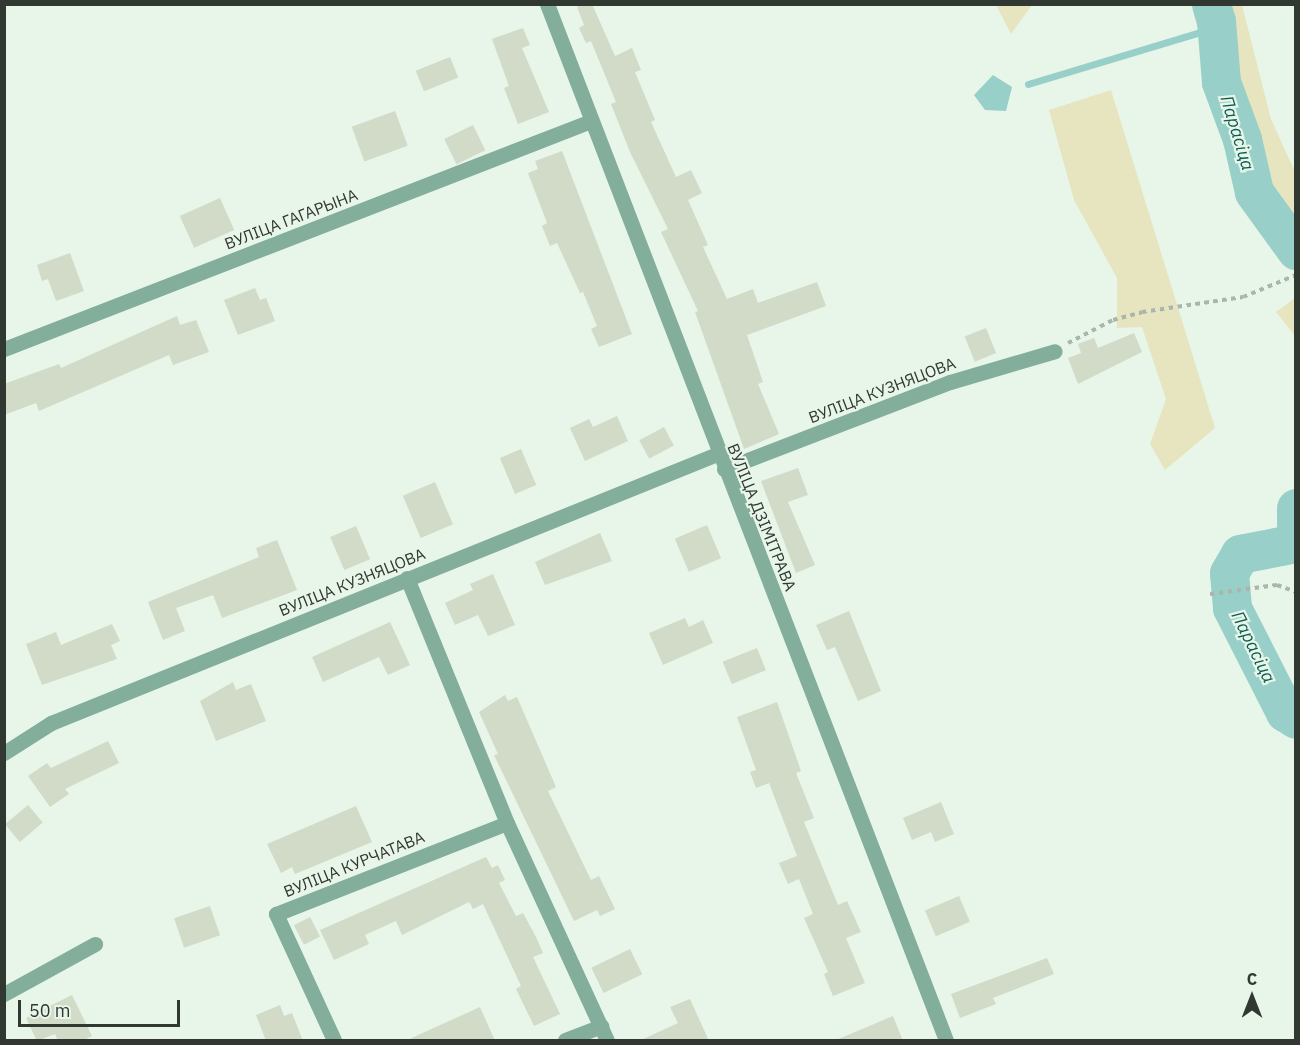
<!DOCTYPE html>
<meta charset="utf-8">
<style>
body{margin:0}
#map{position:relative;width:1300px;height:1045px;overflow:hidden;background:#e7f6e8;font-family:"IBM Plex Sans",sans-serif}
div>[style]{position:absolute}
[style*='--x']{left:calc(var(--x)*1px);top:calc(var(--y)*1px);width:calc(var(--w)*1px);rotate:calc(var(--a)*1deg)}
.green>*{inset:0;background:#e7e5bf}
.water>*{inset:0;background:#98cfc9}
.stream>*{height:7px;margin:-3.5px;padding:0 3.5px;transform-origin:3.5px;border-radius:3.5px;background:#98cfc9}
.river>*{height:39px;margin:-19.5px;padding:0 19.5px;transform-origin:19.5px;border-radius:19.5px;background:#98cfc9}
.building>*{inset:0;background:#d2dac8;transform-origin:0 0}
.path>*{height:4px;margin-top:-2px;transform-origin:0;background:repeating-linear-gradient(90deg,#aab6ab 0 4.5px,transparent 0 9px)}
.minor>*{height:15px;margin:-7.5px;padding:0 7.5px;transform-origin:7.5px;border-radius:7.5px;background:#83ae9c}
span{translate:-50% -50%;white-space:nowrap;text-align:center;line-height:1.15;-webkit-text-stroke:4.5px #e7f6e8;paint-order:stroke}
.street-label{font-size:16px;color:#313731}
.water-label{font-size:18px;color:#0d5b56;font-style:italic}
.frame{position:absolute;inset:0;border:6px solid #313731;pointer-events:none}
.north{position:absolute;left:1222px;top:967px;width:60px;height:60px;-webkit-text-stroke:4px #e7f6e8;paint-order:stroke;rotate:0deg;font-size:16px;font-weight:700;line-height:24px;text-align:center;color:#313731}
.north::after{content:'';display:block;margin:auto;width:21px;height:27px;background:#313731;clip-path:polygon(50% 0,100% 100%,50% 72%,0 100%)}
.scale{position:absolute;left:18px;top:1000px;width:162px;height:27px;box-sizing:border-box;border:3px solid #313731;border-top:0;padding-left:8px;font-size:18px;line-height:21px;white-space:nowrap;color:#313731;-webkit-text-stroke:4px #e7f6e8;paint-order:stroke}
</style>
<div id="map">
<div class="green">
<i style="clip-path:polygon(996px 5px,1032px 5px,1011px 34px)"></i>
<i style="clip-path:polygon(1222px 5px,1242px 5px,1271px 119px,1295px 172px,1295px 226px,1265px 190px,1236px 87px)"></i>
<i style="clip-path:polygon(1111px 90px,1215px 428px,1165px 470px,1150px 444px,1166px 399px,1142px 327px,1117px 328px,1117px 278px,1074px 200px,1049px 110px)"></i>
<i style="clip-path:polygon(1295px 298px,1295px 336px,1276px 312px)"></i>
</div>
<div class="water">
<i style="clip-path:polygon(993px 75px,1012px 87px,1006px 111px,985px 110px,974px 95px)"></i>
</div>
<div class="stream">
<i style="--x:1028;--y:84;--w:197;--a:-16.8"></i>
</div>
<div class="river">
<i style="--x:1211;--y:4;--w:18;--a:74"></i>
<i style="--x:1216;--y:21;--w:61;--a:85.3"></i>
<i style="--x:1221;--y:82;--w:61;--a:69.8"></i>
<i style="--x:1242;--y:139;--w:54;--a:77.2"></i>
<i style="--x:1254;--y:192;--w:72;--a:54.1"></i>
<i style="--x:1296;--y:508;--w:18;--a:90"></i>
<i style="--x:1296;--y:543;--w:57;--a:168.9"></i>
<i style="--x:1240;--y:554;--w:22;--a:120"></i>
<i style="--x:1229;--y:573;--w:35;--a:85"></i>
<i style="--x:1232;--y:608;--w:117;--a:63"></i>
<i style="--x:1285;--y:712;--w:13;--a:32"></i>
</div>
<div class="building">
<i style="clip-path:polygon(583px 4px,592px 4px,615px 56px,632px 48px,641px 70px,635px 72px,655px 120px,651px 122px,676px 177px,691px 170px,702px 193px,688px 200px,708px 245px,703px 247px,727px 299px,753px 289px,758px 303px,817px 282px,826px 306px,747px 335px,763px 382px,758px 384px,779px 434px,744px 449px,695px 312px,698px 311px,661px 232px,668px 229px,630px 152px,611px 104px,616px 102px,591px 41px,586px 43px,579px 28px,584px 25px,577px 7px)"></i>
<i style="clip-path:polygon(523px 28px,530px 45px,522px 48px,549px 112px,518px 124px,504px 88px,509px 86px,492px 39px)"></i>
<i style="left:450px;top:57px;width:22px;height:37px;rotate:68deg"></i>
<i style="left:395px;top:111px;width:37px;height:46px;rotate:70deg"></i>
<i style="left:473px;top:125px;width:28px;height:32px;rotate:64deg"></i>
<i style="clip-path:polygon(562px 151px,632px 334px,599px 347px,591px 329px,597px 326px,583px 292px,580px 293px,557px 243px,550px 246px,542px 226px,547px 223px,528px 173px,538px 169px,535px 161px)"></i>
<i style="left:220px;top:198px;width:35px;height:44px;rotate:66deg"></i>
<i style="clip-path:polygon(70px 253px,84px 291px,56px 301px,48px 279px,42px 281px,37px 265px)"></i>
<i style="clip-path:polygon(255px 288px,260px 300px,266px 298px,275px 321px,238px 335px,224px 300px)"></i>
<i style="clip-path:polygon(177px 316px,180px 325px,196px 320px,209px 352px,173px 365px,169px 355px,39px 411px,36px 403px,4px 415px,4px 384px,59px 364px,61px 368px)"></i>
<i style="left:986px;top:328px;width:27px;height:23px;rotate:68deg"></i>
<i style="clip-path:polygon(1134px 333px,1142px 352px,1078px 384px,1068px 358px,1081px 353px,1078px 344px,1094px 338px,1098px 348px)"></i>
<i style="clip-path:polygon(617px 416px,628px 441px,585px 461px,570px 428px,589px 419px,593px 427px)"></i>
<i style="left:664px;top:427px;width:21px;height:28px;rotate:62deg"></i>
<i style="left:521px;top:449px;width:39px;height:23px;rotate:67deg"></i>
<i style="clip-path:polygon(798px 468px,808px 495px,788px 502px,815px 565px,796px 573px,761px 481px)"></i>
<i style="left:435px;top:482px;width:46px;height:35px;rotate:67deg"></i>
<i style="left:707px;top:525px;width:36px;height:35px;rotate:67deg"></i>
<i style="left:356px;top:526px;width:36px;height:28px;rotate:67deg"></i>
<i style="clip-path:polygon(600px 533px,612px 561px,545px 585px,535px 562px)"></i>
<i style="clip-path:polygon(277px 540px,297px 590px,222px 618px,213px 595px,176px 608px,185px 631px,163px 640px,148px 602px,259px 557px,256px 548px)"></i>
<i style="clip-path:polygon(493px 574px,515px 625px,488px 636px,478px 615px,455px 625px,445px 603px,473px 590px,470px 584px)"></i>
<i style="clip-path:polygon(849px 611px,881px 691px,858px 701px,835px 647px,827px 650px,816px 625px)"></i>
<i style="clip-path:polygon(685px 618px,689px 627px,703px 620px,713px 643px,663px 665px,649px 633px)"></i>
<i style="clip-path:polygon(390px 622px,410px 665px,388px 675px,379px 657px,323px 682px,312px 657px)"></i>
<i style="clip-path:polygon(112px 624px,120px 641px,111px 645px,117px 659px,42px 685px,26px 644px,56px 632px,61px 645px)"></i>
<i style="left:757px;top:648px;width:24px;height:37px;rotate:68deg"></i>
<i style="clip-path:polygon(233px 682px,236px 690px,251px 684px,266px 721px,216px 741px,200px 701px)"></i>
<i style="clip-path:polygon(505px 695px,508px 701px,517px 697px,556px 787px,548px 791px,591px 880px,599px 876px,615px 909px,600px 916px,597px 910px,574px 921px,494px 755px,498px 754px,479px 712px)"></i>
<i style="clip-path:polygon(777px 702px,801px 771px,796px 773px,814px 818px,804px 822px,838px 905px,847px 901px,861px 932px,846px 938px,865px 983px,833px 996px,824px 974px,828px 972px,804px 918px,813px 914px,799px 879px,788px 884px,779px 863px,797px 856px,769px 783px,756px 788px,750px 772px,756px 770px,737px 717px)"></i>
<i style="clip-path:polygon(108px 741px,119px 763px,65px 789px,69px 794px,50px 807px,28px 776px,47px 763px,51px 768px)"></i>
<i style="clip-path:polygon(941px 802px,954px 834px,935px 842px,931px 832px,912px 840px,903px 818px)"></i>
<i style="left:28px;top:805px;width:23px;height:30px;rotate:50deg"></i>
<i style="clip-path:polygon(356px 806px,372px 842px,295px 874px,292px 867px,281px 873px,267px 844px)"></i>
<i style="clip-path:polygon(486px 857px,492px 868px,498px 865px,505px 880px,499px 883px,516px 916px,523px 913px,536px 937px,543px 953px,533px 957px,560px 1014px,534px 1026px,516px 989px,521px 986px,483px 904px,473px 909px,469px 902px,402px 935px,396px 921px,365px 935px,369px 944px,334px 960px,320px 930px)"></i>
<i style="left:959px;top:896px;width:28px;height:37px;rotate:67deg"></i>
<i style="left:210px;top:906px;width:31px;height:38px;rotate:71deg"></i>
<i style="left:310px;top:917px;width:22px;height:18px;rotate:63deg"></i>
<i style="left:630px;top:949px;width:28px;height:43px;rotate:64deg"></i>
<i style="clip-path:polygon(1047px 958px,1054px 974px,993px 998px,996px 1004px,960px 1018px,951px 994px)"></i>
<i style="clip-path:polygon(72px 995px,92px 1036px,82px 1041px,58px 1041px,55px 1034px,37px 1041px,26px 1018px)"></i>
<i style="clip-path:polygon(690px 999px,709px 1041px,639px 1041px,678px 1023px,670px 1007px)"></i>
<i style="clip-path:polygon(280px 1005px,284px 1016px,292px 1013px,303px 1041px,266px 1041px,256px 1015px)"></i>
<i style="clip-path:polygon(480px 1007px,495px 1041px,405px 1041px)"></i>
<i style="clip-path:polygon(893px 1016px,903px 1041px,836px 1041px,836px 1040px)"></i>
</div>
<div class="path">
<i style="--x:1068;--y:343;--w:51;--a:-27.1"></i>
<i style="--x:1113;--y:320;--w:30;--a:-15"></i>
<i style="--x:1142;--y:312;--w:102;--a:-8.4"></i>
<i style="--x:1243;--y:297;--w:57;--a:-22.5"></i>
<i style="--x:1210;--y:594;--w:68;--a:-7.7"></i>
<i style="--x:1277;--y:585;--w:20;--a:20"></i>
</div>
<div class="minor">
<i style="--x:547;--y:4;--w:1110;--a:68.94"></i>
<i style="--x:4;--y:349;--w:630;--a:-21.23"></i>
<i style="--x:724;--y:469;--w:242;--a:-21.1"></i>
<i style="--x:950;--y:382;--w:109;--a:-16.4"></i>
<i style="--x:407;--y:578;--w:265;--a:67.8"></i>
<i style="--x:507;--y:823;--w:239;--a:65.3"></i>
<i style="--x:4;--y:753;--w:56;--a:-32.6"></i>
<i style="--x:51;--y:723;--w:718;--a:-21.99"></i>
<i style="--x:4;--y:994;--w:104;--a:-28.8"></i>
<i style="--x:334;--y:1040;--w:139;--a:-114.7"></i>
<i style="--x:276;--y:914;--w:248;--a:-21.5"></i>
<i style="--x:565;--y:1040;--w:39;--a:-21"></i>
</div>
<div class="street-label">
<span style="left:291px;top:219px;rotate:-21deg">ВУЛІЦА ГАГАРЫНА</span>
<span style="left:882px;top:390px;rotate:-21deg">ВУЛІЦА КУЗНЯЦОВА</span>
<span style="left:762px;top:517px;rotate:68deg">ВУЛІЦА ДЗІМІТРАВА</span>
<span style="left:352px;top:582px;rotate:-22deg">ВУЛІЦА КУЗНЯЦОВА</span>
<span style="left:354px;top:864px;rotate:-22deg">ВУЛІЦА КУРЧАТАВА</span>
</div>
<div class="water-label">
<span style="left:1237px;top:133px;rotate:73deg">Парасіца</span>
<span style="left:1253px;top:647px;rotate:64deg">Парасіца</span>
</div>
<div class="frame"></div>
<div class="north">С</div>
<div class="scale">50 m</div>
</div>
